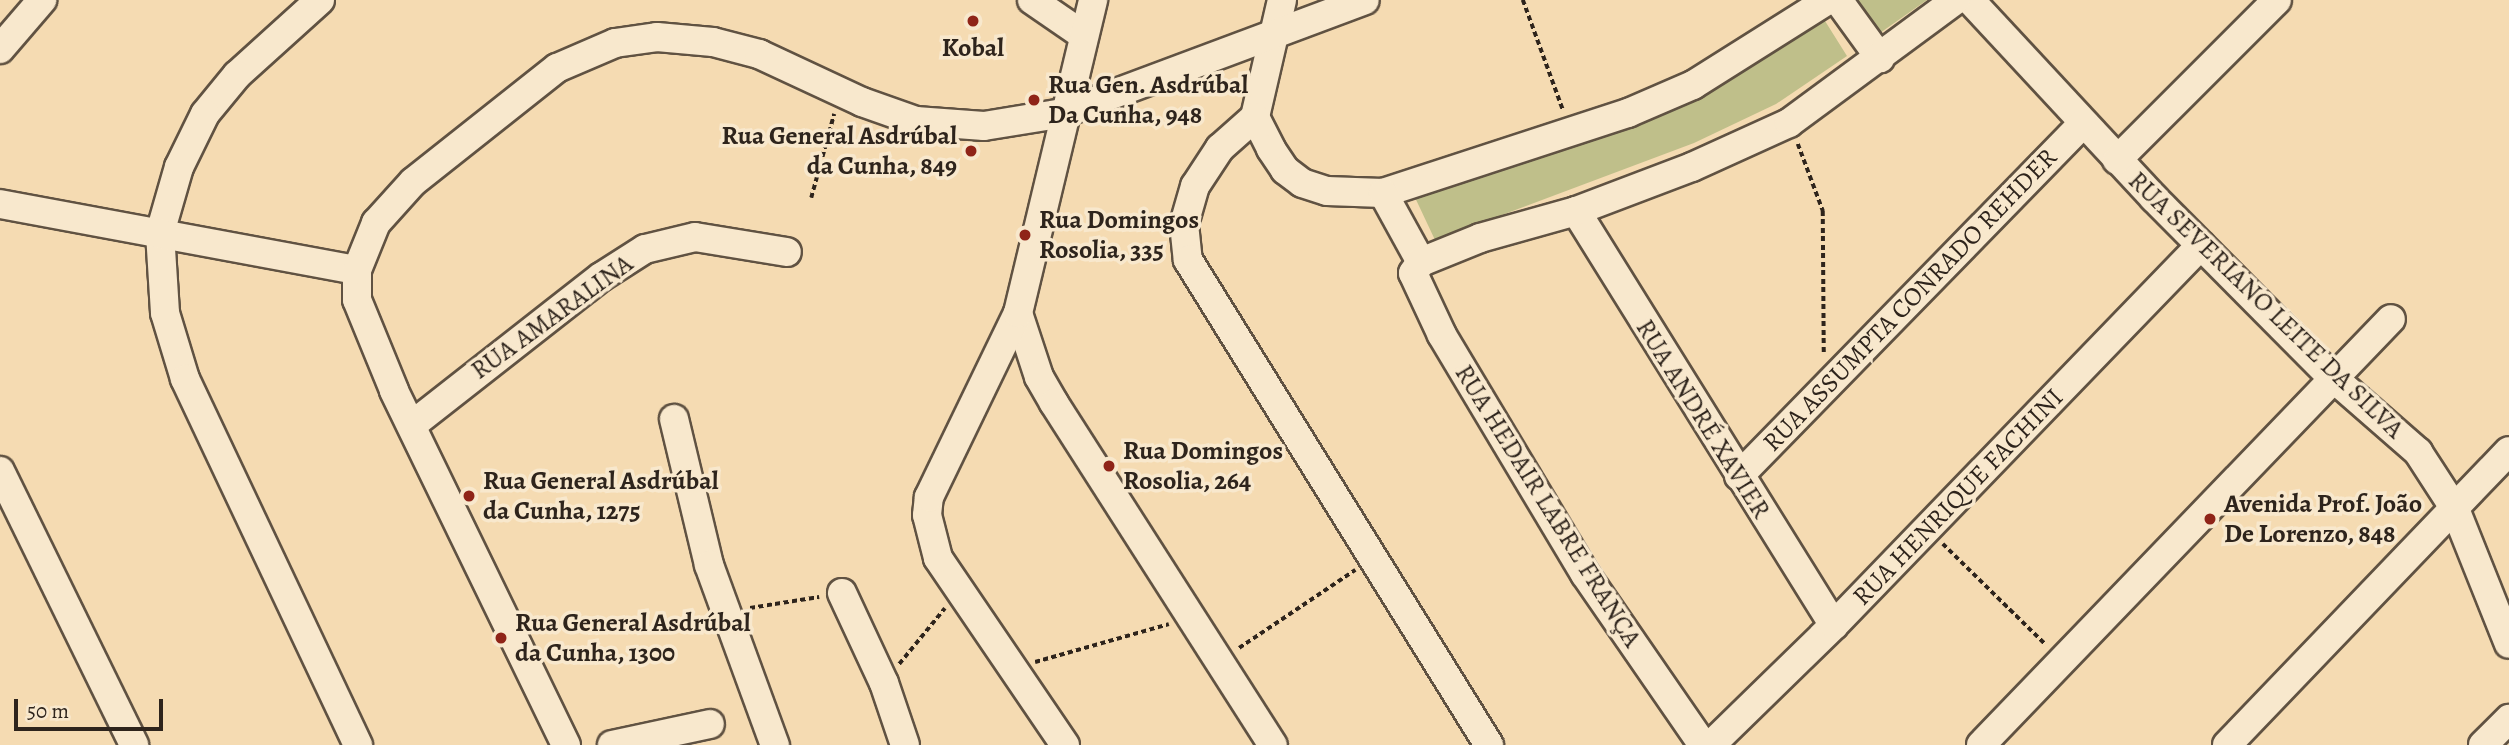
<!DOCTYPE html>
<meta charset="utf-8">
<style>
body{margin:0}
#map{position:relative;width:2509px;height:745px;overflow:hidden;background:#f5dbb2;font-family:Alegreya,serif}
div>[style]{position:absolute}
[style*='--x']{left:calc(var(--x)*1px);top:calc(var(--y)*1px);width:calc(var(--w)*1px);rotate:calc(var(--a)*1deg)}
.green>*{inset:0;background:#bfbf8a}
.path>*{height:3.5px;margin-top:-1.75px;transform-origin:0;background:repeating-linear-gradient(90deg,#2e241c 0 5px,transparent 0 8.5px)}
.roads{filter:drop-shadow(2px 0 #605242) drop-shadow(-2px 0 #605242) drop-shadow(0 2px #605242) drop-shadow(0 -2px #605242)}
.minor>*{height:28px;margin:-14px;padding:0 14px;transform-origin:14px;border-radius:14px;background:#f8e8cd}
.dots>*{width:19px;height:19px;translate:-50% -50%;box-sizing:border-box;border:4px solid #f8e8cd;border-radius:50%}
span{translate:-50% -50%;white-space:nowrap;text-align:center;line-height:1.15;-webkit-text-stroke:7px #f8e8cd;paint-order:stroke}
.poi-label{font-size:26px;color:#2e241c;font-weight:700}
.left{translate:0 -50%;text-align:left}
.right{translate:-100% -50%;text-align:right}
.street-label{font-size:26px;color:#2e241c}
.scale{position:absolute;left:14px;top:699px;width:149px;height:32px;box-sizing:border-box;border:4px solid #2e241c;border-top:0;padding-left:9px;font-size:21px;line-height:24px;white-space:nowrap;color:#2e241c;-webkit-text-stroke:5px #f8e8cd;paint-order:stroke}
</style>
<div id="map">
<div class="green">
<i style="clip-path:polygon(1859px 0,1927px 0,1880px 33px,1860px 21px)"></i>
<i style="clip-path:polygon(1820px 13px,1847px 56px,1776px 104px,1694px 143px,1435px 240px,1411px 189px,1711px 89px)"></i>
</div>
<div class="path">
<i style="--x:1523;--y:0;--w:117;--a:70"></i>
<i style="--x:1798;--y:144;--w:72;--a:69.5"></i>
<i style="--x:1823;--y:211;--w:144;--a:89.6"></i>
<i style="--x:811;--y:198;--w:87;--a:-74.7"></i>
<i style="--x:1943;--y:544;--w:143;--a:44.4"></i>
<i style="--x:750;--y:608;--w:70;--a:-9.1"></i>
<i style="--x:1239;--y:648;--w:140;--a:-33.9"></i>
<i style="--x:1035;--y:662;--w:139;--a:-15.8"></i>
<i style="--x:899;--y:664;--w:72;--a:-50.6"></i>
</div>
<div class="roads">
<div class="minor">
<i style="--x:320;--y:0;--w:112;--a:137.9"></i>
<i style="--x:237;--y:75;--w:50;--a:129.4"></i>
<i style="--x:205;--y:114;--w:59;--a:116.1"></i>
<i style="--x:179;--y:167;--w:69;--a:106.1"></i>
<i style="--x:160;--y:233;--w:80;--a:86.4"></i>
<i style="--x:165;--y:313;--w:69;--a:73.1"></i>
<i style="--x:185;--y:379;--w:405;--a:64.7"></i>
<i style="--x:1032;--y:0;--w:62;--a:34.5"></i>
<i style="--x:1282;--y:0;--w:120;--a:103"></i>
<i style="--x:1255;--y:117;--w:36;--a:63"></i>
<i style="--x:1271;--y:149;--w:25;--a:56"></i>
<i style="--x:1285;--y:170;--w:21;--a:37"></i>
<i style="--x:1302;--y:183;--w:26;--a:18"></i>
<i style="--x:1327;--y:191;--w:56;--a:2"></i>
<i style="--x:1383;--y:193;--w:258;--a:-18.1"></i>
<i style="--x:1628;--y:113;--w:71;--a:-23.3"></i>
<i style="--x:1693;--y:85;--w:160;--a:-32.2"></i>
<i style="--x:1838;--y:0;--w:72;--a:54.1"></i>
<i style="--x:1970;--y:0;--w:270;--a:47.1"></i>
<i style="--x:2154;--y:198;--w:251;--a:45.2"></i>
<i style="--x:2331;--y:376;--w:116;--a:41.1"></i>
<i style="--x:2418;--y:452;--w:68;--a:57"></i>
<i style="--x:2455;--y:509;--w:145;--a:68.2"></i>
<i style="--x:0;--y:49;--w:65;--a:-49.4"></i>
<i style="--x:1255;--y:117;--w:47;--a:138.5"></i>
<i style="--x:1220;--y:148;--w:45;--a:123.3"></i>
<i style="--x:1195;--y:186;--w:40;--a:106"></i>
<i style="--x:1184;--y:224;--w:36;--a:84"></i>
<i style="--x:1188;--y:260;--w:571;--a:58.18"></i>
<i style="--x:2117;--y:160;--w:226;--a:-45"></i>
<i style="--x:1383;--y:193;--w:79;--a:61.2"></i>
<i style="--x:0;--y:204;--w:363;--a:10.5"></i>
<i style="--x:1576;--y:211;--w:488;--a:58.1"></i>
<i style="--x:1018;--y:313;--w:67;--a:71.8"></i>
<i style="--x:1039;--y:377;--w:30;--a:60"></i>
<i style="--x:1054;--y:403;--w:406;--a:57.4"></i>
<i style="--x:674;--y:419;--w:150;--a:76.5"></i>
<i style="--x:709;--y:565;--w:192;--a:69.9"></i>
<i style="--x:412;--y:425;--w:240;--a:-38.1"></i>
<i style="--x:601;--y:277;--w:52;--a:-32.5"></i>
<i style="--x:645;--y:249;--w:51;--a:-13.5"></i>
<i style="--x:695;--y:237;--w:93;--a:9.3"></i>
<i style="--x:0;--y:471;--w:305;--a:63.9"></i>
<i style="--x:1739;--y:476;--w:491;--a:-45.7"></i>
<i style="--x:842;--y:593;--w:99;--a:65"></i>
<i style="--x:884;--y:683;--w:65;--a:71.3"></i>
<i style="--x:566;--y:745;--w:394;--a:-115.9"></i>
<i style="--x:394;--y:390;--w:97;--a:-112.3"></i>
<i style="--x:357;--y:300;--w:30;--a:-90"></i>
<i style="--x:357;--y:270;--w:51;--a:-68"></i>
<i style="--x:376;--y:223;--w:55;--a:-47.9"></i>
<i style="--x:413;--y:182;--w:184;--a:-38.4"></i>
<i style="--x:557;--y:68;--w:63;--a:-23.3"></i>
<i style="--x:615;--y:43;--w:42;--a:-8.1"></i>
<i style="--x:657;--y:37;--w:56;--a:5.1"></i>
<i style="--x:713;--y:42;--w:48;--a:14.6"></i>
<i style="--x:759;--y:54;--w:114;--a:25"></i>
<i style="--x:862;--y:102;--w:57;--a:19.4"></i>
<i style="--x:916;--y:121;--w:68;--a:4.2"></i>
<i style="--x:984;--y:126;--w:80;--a:-9.3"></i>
<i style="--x:1063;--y:113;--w:322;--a:-20.5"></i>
<i style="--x:612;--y:745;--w:100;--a:-12.1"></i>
<i style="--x:1065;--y:745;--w:226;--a:-124.2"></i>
<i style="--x:938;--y:558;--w:44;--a:-104.3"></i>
<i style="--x:927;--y:515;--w:18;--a:-84"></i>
<i style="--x:929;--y:497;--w:204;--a:-64.2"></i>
<i style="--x:1018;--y:313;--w:322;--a:-76.5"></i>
<i style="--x:1703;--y:745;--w:208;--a:-124.6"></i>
<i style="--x:1585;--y:574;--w:279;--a:-120.9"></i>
<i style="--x:1442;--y:335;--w:68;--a:-115.1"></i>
<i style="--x:1413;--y:273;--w:14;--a:-54"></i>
<i style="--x:1421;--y:262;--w:64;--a:-22.1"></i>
<i style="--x:1480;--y:238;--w:100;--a:-15.7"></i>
<i style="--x:1576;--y:211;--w:124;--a:-20.8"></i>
<i style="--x:1692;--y:167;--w:107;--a:-24.4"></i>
<i style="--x:1789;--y:123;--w:207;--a:-36.4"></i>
<i style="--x:1711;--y:745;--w:172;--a:-44.3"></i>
<i style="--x:1834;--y:625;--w:528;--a:-46"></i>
<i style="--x:1981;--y:745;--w:591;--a:-46.1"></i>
<i style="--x:2227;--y:745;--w:407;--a:-46.2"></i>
<i style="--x:2483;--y:745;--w:37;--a:-45"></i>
</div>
</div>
<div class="dots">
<i style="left:973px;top:21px;background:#8f2418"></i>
<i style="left:1034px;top:100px;background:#8f2418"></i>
<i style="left:971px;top:151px;background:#8f2418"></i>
<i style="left:1025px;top:235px;background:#8f2418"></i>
<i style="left:1109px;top:466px;background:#8f2418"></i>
<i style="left:469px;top:496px;background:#8f2418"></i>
<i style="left:2210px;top:519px;background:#8f2418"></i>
<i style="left:501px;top:638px;background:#8f2418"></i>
</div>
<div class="poi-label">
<span style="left:973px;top:48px">Kobal</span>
<span class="left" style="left:1048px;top:100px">Rua Gen. Asdrúbal<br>Da Cunha, 948</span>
<span class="right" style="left:957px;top:151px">Rua General Asdrúbal<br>da Cunha, 849</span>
<span class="left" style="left:1039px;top:235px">Rua Domingos<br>Rosolia, 335</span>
<span class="left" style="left:1123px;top:466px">Rua Domingos<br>Rosolia, 264</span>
<span class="left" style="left:483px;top:496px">Rua General Asdrúbal<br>da Cunha, 1275</span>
<span class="left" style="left:2224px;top:519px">Avenida Prof. João<br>De Lorenzo, 848</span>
<span class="left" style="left:515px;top:638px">Rua General Asdrúbal<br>da Cunha, 1300</span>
</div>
<div class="street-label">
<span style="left:1910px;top:300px;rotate:-46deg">RUA ASSUMPTA CONRADO REHDER</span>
<span style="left:2266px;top:305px;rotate:44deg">RUA SEVERIANO LEITE DA SILVA</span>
<span style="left:552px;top:317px;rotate:-36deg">RUA AMARALINA</span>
<span style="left:1703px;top:419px;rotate:58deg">RUA ANDRÉ XAVIER</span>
<span style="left:1958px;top:497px;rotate:-46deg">RUA HENRIQUE FACHINI</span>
<span style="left:1548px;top:506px;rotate:58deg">RUA HEDAIR LABRE FRANÇA</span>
</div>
<div class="scale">50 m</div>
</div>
